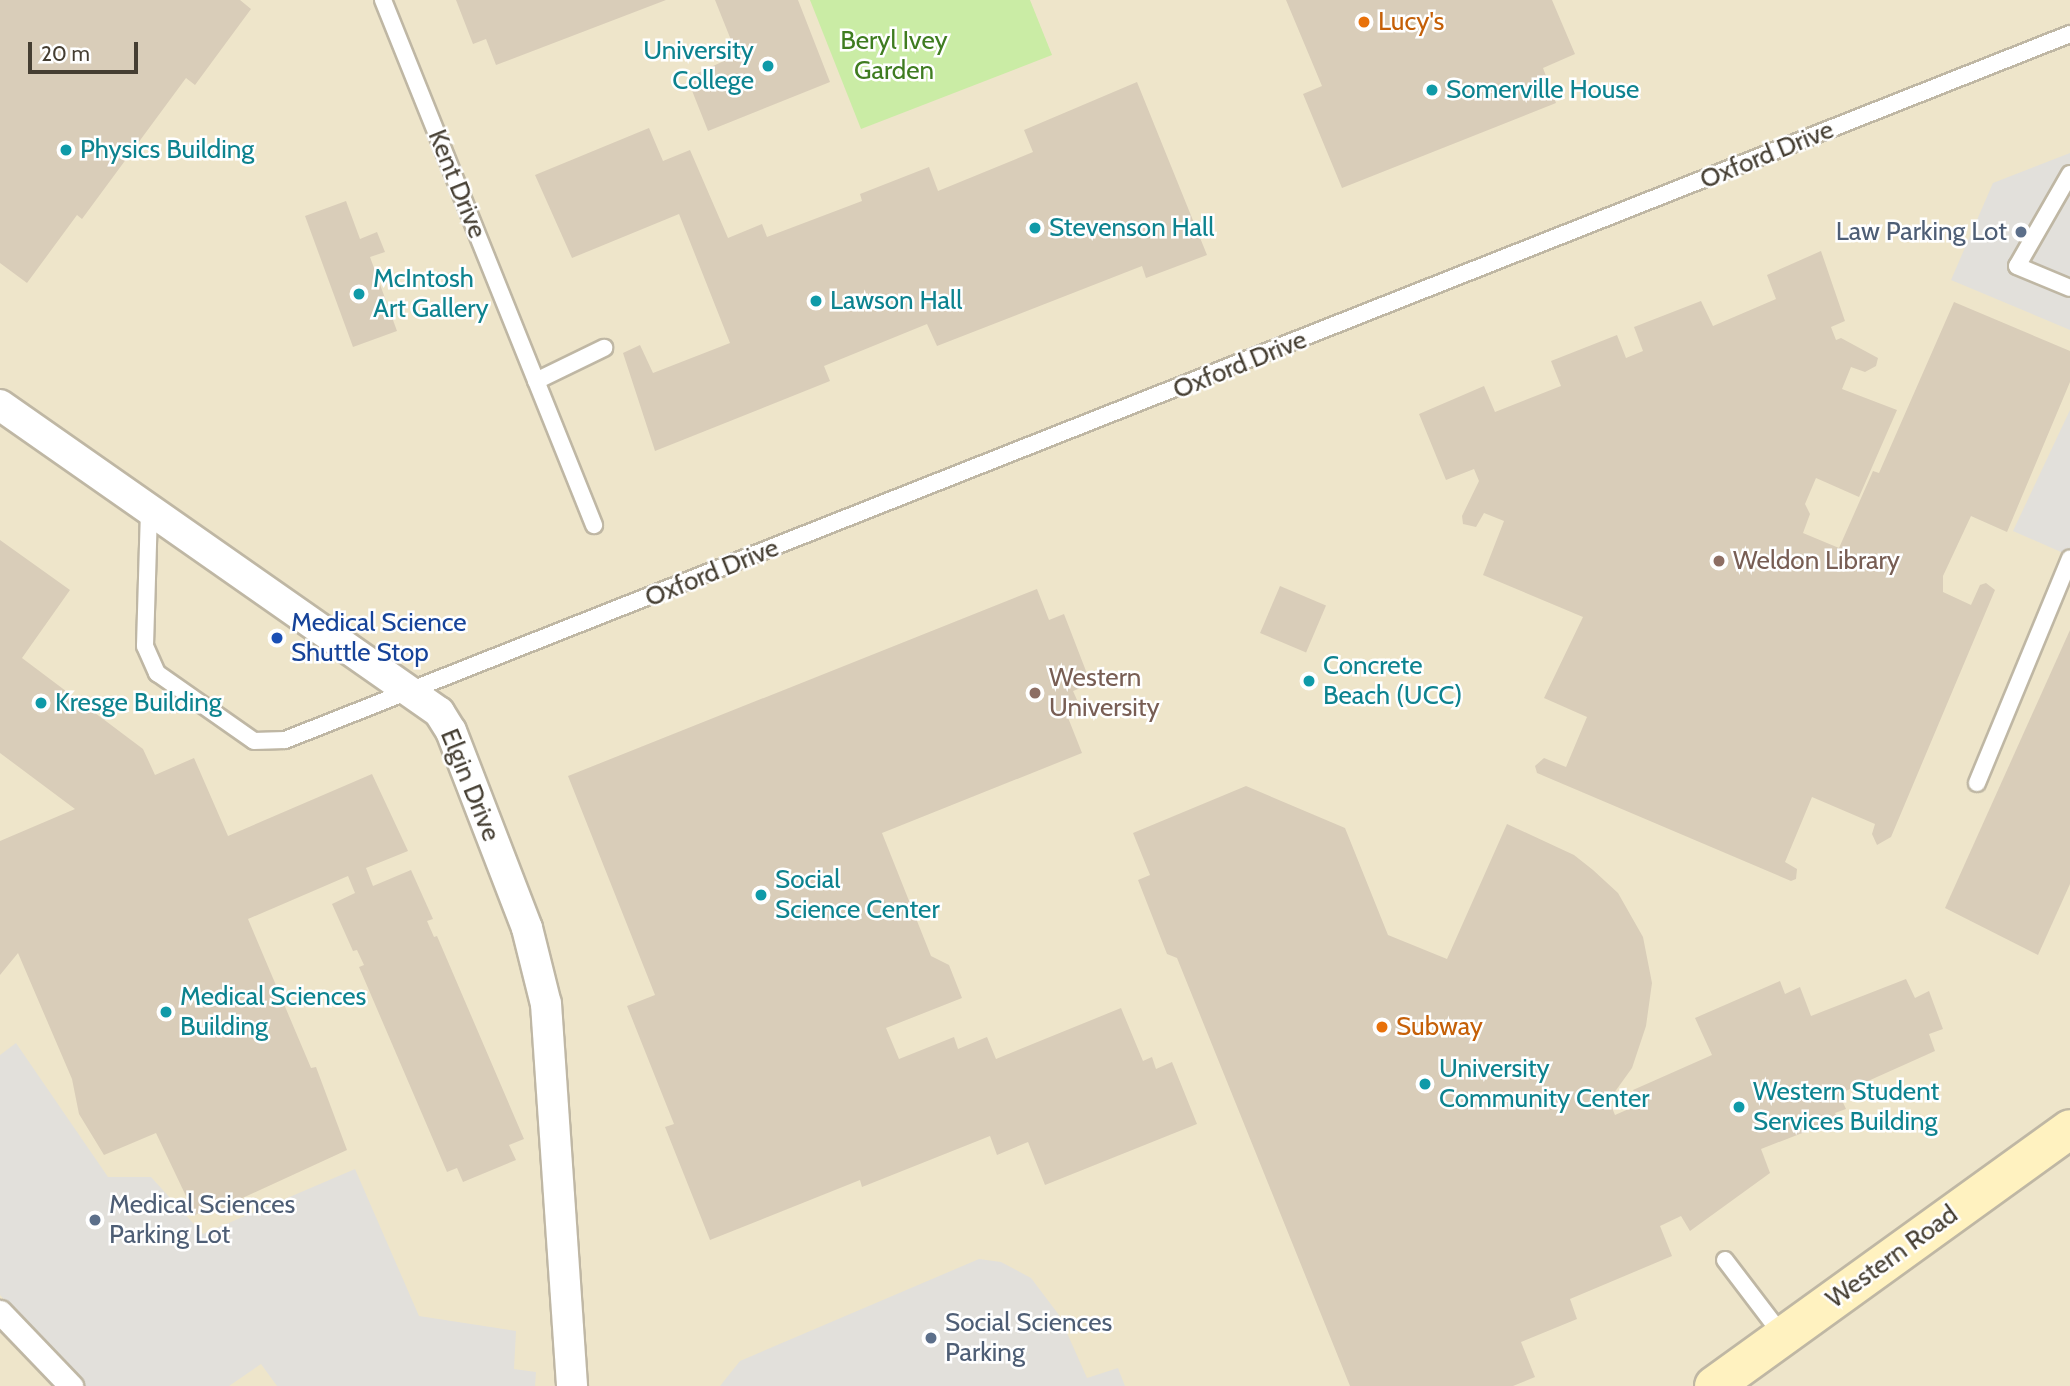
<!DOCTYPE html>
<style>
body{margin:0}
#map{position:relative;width:2070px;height:1386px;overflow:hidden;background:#f3eee2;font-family:Cabin,sans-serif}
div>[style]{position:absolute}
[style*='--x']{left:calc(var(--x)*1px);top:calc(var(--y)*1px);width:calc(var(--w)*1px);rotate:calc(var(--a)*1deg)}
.education>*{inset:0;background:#eee5ca;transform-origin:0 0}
.green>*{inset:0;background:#caeca5}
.parking>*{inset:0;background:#e2e0db}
.building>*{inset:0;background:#d9cdb9;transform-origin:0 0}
.roads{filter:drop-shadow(2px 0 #bfb7a4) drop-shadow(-2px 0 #bfb7a4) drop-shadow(0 2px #bfb7a4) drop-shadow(0 -2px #bfb7a4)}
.service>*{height:16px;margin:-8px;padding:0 8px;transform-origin:8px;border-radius:8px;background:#fff}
.pedestrian>*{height:23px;margin:-11.5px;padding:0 11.5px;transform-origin:11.5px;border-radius:11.5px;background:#fff}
.minor>*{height:30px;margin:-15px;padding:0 15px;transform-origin:15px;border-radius:15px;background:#fff}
.secondary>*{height:38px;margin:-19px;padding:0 19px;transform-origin:19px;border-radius:19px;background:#fff2c0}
.dots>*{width:19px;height:19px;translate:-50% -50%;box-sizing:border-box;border:4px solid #fff;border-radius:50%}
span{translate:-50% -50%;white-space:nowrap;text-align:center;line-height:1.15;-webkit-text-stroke:5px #fff;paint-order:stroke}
.food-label{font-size:26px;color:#c56008}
.left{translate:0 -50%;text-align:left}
.park-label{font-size:26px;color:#3f7c20}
.culture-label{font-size:26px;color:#0d838f}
.right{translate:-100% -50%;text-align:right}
.street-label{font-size:26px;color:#453e32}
.service-label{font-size:26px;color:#4e5e75}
.education-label{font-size:26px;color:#785e54}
.transit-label{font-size:26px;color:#164399}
.scale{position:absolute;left:28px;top:42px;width:110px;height:32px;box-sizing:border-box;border:4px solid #453e32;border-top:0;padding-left:9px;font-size:21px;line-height:24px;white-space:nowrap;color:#453e32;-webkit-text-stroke:5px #fff;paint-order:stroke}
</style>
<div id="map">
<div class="education">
<i style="left:0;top:0;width:2070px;height:1386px"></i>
</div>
<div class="green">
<i style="clip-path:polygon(810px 0,1030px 0,1052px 55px,861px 129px)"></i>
</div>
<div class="parking">
<i style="clip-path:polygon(2070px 153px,2070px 330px,1951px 280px,1993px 183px)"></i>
<i style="clip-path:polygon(2070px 410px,2070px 556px,2013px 531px)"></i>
<i style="clip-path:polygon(16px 1043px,108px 1177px,151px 1177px,203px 1234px,355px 1169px,419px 1316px,516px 1331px,514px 1369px,536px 1372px,535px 1386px,277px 1386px,261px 1364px,229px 1386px,86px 1386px,0 1295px,0 1055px)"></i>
<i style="clip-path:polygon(979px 1259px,1001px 1262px,1031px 1278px,1059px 1315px,1087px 1378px,1118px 1368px,1125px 1386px,720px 1386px,740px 1361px)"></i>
</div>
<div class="building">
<i style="clip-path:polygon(0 0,240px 0,251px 9px,195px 85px,186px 78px,82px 219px,77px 215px,27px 283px,0 263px)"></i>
<i style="clip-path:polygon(456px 0,666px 0,496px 65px,486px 39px,473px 44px)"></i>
<i style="clip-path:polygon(715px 0,798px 0,830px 82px,708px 131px,687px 78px,737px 55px)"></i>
<i style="clip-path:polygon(1286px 0,1552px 0,1575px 54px,1543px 68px,1556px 103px,1342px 188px,1303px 94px,1322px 86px)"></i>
<i style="clip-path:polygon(1137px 82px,1207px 255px,1146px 278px,1142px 266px,937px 346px,927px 324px,824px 366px,830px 381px,655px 451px,623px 353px,640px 345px,653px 373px,730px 343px,679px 214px,572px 258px,535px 175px,649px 128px,663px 161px,690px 150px,728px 238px,762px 224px,767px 237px,862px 201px,860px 194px,929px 167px,938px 191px,1033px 152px,1024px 130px)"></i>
<i style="clip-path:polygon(346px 201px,360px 239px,377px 232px,385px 252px,370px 257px,397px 331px,353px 347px,305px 216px)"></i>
<i style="clip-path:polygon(1821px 251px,1845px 321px,1831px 327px,1836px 340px,1841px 338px,1878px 358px,1876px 366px,1865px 372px,1851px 367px,1842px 389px,1897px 410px,1859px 497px,1816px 478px,1805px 504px,1810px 514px,1803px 533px,1839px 548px,1873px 471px,1879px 473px,1954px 302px,2070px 351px,2070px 382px,2007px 532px,1971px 516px,1943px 576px,1943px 592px,1971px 605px,1980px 585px,1986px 583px,1995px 590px,1891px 837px,1877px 845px,1872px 834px,1875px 824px,1812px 797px,1785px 862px,1797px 869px,1796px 879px,1791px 881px,1537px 773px,1535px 766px,1544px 758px,1566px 767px,1587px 717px,1544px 698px,1583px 617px,1483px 575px,1504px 521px,1484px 513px,1476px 527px,1463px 524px,1462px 516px,1479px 481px,1474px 469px,1446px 480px,1419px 414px,1484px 386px,1495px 412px,1561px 386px,1551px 361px,1617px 335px,1626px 358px,1643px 351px,1634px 327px,1701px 301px,1713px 326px,1776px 299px,1767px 275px)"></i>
<i style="clip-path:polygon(0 540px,70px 590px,22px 658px,143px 749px,155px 775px,194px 758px,228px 836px,372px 774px,408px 851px,366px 868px,373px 886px,411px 870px,433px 919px,427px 921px,434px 937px,437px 936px,524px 1139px,509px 1145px,516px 1160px,463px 1182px,457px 1168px,447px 1172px,359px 967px,364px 965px,357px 950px,353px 951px,332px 904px,355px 893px,348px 876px,248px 919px,311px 1068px,316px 1067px,347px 1150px,238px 1200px,231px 1208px,222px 1212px,220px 1204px,195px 1215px,156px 1133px,104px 1155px,79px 1114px,72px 1079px,18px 953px,0 975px,0 841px,75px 809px,0 753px)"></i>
<i style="left:1280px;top:586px;width:50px;height:51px;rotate:23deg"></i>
<i style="clip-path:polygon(1037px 589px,1049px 620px,1064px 614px,1091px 684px,1073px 691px,1077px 700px,1063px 705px,1082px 753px,882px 833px,931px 956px,949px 965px,962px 998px,886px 1028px,899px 1059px,954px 1037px,958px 1049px,987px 1037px,996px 1059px,1121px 1008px,1143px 1061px,1152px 1057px,1156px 1069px,1172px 1062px,1197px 1124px,1045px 1185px,1028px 1142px,997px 1155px,990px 1136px,862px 1187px,860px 1180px,710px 1240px,665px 1127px,674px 1124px,627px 1006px,655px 995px,568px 776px)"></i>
<i style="clip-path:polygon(2070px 630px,2070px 884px,2038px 955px,1945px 908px)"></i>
<i style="clip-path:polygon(1246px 786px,1345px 828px,1388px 935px,1447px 959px,1507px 824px,1574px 855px,1593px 870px,1618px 893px,1643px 937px,1652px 983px,1646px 1026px,1632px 1068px,1609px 1100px,1615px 1115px,1640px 1104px,1633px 1090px,1712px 1055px,1695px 1018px,1780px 981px,1785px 994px,1800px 987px,1811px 1016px,1906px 979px,1915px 998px,1929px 991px,1943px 1029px,1929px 1034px,1935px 1051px,1839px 1094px,1846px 1109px,1835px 1113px,1838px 1119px,1761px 1149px,1770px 1173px,1690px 1231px,1681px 1216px,1660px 1226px,1672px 1256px,1570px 1299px,1577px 1319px,1521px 1342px,1535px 1377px,1513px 1386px,1350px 1386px,1177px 958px,1167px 954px,1138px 880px,1150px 875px,1133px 833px)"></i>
</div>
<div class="roads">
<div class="service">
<i style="--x:383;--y:0;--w:566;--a:68.1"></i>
<i style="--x:2070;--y:174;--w:106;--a:119.9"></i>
<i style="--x:2017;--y:266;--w:57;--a:22.5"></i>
<i style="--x:536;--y:381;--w:76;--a:-25.9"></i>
<i style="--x:149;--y:511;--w:135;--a:91.7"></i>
<i style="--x:145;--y:646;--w:30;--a:66"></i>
<i style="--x:157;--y:673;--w:118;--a:35"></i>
<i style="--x:254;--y:741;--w:31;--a:-2"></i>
<i style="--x:285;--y:740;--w:1920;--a:-21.58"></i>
<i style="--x:1977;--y:783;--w:243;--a:-67.5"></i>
<i style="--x:1725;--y:1260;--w:96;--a:52.7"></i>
</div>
<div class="pedestrian">
<i style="--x:0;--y:1312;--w:103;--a:46.2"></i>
</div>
<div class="minor">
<i style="--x:0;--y:405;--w:536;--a:34.97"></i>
<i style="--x:439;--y:712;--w:22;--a:58"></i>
<i style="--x:451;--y:731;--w:211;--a:68.9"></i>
<i style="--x:527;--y:928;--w:78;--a:76"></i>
<i style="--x:546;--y:1004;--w:383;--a:86.1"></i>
</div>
<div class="secondary">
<i style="--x:1714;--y:1386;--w:439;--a:-35.8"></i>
</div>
</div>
<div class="dots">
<i style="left:1364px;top:22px;background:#e8710a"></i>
<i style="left:768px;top:66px;background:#0f9aa8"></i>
<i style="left:1432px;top:90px;background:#0f9aa8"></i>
<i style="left:66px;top:150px;background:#0f9aa8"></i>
<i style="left:1035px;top:228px;background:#0f9aa8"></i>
<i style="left:2021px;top:232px;background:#5c6f8a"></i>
<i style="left:359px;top:294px;background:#0f9aa8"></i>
<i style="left:816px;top:301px;background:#0f9aa8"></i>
<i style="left:1719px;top:561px;background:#8d6e63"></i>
<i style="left:277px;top:638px;background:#1a4fb4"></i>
<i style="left:1309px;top:681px;background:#0f9aa8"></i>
<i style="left:1035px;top:693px;background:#8d6e63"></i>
<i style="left:41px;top:703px;background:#0f9aa8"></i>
<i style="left:761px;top:895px;background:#0f9aa8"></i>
<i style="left:166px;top:1012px;background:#0f9aa8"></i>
<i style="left:1382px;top:1027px;background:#e8710a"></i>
<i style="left:1425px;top:1084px;background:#0f9aa8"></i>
<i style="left:1739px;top:1107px;background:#0f9aa8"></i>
<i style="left:95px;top:1220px;background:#5c6f8a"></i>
<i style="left:931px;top:1338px;background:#5c6f8a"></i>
</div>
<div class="food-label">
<span class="left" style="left:1378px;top:22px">Lucy's</span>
<span class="left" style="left:1396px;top:1027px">Subway</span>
</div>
<div class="park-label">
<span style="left:894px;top:56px">Beryl Ivey<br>Garden</span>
</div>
<div class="culture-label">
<span class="right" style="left:754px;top:66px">University<br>College</span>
<span class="left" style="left:1446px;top:90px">Somerville House</span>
<span class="left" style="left:80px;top:150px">Physics Building</span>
<span class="left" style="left:1049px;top:228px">Stevenson Hall</span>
<span class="left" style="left:373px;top:294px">McIntosh<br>Art Gallery</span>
<span class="left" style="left:830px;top:301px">Lawson Hall</span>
<span class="left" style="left:1323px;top:681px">Concrete<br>Beach (UCC)</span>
<span class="left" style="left:55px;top:703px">Kresge Building</span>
<span class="left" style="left:775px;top:895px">Social<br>Science Center</span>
<span class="left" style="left:180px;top:1012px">Medical Sciences<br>Building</span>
<span class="left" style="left:1439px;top:1084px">University<br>Community Center</span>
<span class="left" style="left:1753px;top:1107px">Western Student<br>Services Building</span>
</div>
<div class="street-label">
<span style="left:1767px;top:155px;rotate:-22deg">Oxford Drive</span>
<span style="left:457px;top:184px;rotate:68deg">Kent Drive</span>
<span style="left:1240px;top:365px;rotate:-22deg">Oxford Drive</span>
<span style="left:712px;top:573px;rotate:-22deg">Oxford Drive</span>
<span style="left:470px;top:785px;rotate:68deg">Elgin Drive</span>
<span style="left:1892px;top:1257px;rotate:-36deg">Western Road</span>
</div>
<div class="service-label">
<span class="right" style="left:2007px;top:232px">Law Parking Lot</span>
<span class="left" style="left:109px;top:1220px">Medical Sciences<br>Parking Lot</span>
<span class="left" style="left:945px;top:1338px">Social Sciences<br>Parking</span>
</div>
<div class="education-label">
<span class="left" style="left:1733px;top:561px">Weldon Library</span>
<span class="left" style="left:1049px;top:693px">Western<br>University</span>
</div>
<div class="transit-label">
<span class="left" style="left:291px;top:638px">Medical Science<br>Shuttle Stop</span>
</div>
<div class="scale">20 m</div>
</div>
